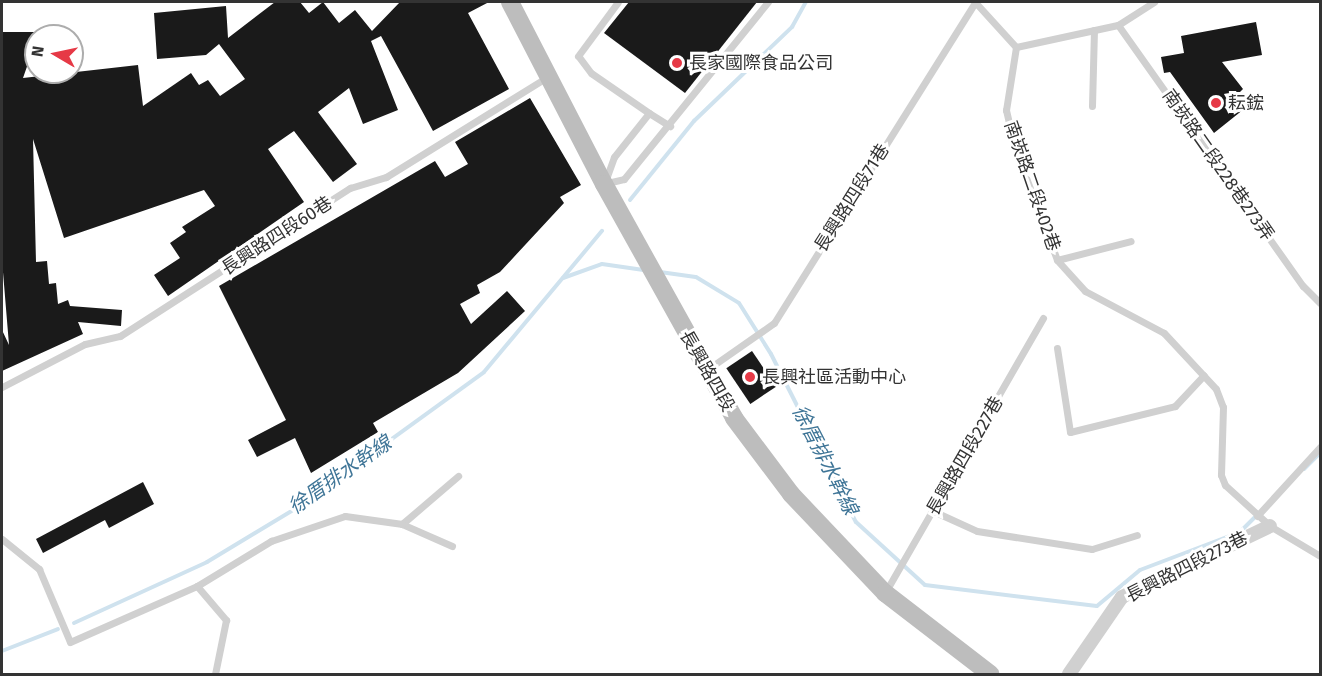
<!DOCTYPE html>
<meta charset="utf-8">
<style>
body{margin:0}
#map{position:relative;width:1322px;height:676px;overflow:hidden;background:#fff;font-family:"Fira Sans","Noto Sans TC",sans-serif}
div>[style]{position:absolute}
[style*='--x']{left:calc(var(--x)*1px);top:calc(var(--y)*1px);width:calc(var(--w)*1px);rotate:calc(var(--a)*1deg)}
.stream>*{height:4px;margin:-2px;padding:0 2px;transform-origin:2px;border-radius:2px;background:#cfe2ee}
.building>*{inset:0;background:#1a1a1a;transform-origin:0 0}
.lane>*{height:7px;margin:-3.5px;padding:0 3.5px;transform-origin:3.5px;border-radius:3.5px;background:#d0d0d0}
.street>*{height:14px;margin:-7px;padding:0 7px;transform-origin:7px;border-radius:7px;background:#d0d0d0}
.secondary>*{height:18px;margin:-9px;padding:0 9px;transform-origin:9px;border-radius:9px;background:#bdbdbd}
.dots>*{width:16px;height:16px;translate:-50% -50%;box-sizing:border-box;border:3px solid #fff;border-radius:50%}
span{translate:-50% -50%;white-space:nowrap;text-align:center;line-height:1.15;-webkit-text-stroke:6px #fff;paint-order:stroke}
.poi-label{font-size:18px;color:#333}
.left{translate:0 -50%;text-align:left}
.street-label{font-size:18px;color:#333}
.water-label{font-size:20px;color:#3f7597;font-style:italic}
.frame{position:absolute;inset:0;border:3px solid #333;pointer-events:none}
.north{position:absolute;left:24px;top:24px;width:60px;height:60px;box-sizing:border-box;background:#fff;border:2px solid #adadad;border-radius:50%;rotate:279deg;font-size:16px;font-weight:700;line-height:24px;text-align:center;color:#333}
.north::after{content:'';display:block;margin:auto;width:21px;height:27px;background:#e63946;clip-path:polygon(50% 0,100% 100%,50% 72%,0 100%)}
</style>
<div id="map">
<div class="stream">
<i style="--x:630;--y:200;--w:102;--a:-51"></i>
<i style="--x:694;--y:121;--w:136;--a:-43.8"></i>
<i style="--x:792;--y:27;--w:29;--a:-61"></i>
<i style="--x:660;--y:272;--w:36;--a:8"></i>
<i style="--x:696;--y:277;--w:50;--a:31.2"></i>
<i style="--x:739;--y:303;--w:60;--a:57.9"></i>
<i style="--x:771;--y:354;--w:188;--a:63.2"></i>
<i style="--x:856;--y:522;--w:93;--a:42.4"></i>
<i style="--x:925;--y:585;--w:173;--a:7"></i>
<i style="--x:1097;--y:606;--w:56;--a:-39.9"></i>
<i style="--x:1140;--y:570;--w:107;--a:-20.8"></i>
<i style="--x:1240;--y:532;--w:23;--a:-45"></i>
<i style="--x:563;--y:278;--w:41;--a:-19.7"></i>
<i style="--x:602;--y:264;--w:42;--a:8.1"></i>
<i style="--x:1304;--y:469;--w:23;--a:-45"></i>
<i style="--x:74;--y:623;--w:146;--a:-24.6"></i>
<i style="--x:207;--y:562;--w:103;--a:-31.1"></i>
<i style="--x:295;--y:509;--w:233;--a:-35.9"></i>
<i style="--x:484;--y:372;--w:184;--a:-50.1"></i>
<i style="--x:2;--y:651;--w:60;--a:-21.4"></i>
</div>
<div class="building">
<i style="clip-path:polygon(275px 2px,300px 2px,309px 13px,323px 2px,339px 23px,355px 10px,372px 31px,400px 2px,489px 2px,468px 13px,509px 89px,433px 131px,381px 36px,371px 41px,398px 110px,363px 124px,349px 88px,318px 112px,357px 164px,333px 182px,294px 131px,268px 149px,304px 202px,168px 296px,154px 275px,180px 258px,170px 243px,186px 232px,182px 227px,215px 206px,204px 190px,64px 238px,33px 139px,36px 262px,47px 261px,49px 284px,56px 283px,58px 304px,68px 300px,70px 306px,122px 310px,121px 326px,78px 322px,83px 334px,2px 371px,2px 330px,9px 345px,2px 260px,2px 32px,39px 32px,23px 78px,138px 65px,143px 106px,191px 73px,199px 85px,208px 80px,220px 96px,245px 79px,219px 44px,206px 55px,157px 59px,154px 13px,226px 6px,228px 38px)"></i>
<i style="clip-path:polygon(629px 2px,757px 2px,685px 93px,604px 33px)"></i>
<i style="clip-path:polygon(1256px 22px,1262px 55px,1222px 62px,1243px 89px,1235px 97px,1244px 109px,1214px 133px,1170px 72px,1164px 73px,1161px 57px,1184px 53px,1181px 36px)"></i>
<i style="clip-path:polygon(530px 98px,581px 185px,560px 197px,564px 203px,500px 272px,477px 285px,480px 293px,460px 304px,471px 324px,507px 291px,525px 311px,458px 373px,373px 423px,378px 432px,311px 473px,295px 438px,257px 457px,248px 440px,286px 420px,219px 286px,435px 161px,445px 177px,468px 164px,455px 142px)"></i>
<i style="left:752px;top:351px;width:43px;height:31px;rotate:56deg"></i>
<i style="clip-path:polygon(143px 482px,154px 504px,109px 528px,105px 520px,43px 553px,36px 539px)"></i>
</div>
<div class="lane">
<i style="--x:975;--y:2;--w:61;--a:47.7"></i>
<i style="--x:1118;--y:25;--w:320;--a:54.7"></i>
<i style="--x:1303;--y:286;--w:24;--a:45"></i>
<i style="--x:1016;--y:47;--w:64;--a:99"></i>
<i style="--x:1006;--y:110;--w:37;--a:77"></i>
<i style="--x:1014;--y:146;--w:122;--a:69.3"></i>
<i style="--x:1057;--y:260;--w:42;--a:47.9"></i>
<i style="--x:1085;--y:291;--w:89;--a:28"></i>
<i style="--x:1164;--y:333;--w:76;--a:47.1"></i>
<i style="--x:1216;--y:389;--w:19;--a:69"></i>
<i style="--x:1223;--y:407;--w:68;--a:91.7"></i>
<i style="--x:1221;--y:475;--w:11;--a:68"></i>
<i style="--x:1225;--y:485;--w:61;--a:42.3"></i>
<i style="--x:1270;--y:526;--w:58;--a:31"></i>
<i style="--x:1016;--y:47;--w:104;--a:-12.2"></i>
<i style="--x:1118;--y:25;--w:43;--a:-32.6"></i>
<i style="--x:1092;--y:106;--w:76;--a:-88.5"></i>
<i style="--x:649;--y:113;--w:25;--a:32"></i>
<i style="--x:606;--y:179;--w:23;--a:-70"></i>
<i style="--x:614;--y:157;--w:56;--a:-51.5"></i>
<i style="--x:649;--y:113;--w:70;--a:-145.4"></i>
<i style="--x:591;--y:73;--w:21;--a:-127"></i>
<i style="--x:578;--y:56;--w:67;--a:-53.5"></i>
<i style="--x:607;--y:183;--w:17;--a:-13"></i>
<i style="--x:624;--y:179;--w:228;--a:-50.9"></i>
<i style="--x:1057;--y:260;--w:76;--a:-14.4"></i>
<i style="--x:1057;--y:348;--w:85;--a:81.2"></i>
<i style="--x:1070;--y:432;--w:108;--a:-13.9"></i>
<i style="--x:1175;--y:406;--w:42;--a:-46.9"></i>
<i style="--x:708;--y:369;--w:80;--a:-34.9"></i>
<i style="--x:774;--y:323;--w:379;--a:-57.9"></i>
<i style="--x:2;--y:387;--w:93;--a:-27.4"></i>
<i style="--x:85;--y:344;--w:36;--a:-13"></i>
<i style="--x:120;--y:336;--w:274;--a:-32.8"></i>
<i style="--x:350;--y:188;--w:38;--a:-17"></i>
<i style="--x:386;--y:177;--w:190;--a:-31.8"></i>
<i style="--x:933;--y:511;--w:48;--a:24.4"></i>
<i style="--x:977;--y:531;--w:116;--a:8.9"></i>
<i style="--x:1092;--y:549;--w:47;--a:-17.3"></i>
<i style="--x:1257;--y:516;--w:93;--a:-47.6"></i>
<i style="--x:2;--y:539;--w:48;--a:39"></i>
<i style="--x:39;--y:569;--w:79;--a:67"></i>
<i style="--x:70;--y:642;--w:139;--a:-23.8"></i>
<i style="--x:197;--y:586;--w:45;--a:49.5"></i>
<i style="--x:226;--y:620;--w:55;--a:101.5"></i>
<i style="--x:452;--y:546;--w:55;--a:-156.3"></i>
<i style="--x:402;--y:524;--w:74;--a:-40.6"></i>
<i style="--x:197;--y:586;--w:87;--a:-31.3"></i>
<i style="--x:271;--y:541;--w:78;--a:-18.7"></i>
<i style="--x:345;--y:516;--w:58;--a:8"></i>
<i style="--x:886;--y:591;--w:315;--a:-60.1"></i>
</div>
<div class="street">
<i style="--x:1069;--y:674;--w:93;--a:-55.5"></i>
<i style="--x:1122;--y:597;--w:164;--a:-25.6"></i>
</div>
<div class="secondary">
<i style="--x:510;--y:2;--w:205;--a:62.7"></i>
<i style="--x:604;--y:184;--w:268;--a:60.9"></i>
<i style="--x:734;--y:418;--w:95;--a:53.1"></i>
<i style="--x:791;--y:494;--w:137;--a:46.5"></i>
<i style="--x:885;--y:593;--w:133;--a:37.6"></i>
</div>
<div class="dots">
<i style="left:677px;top:63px;background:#e63946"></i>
<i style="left:1216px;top:103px;background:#e63946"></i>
<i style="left:750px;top:377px;background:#e63946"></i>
</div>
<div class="poi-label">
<span class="left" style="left:689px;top:63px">長家國際食品公司</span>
<span class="left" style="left:1228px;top:103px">耘鋐</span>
<span class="left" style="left:762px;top:377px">長興社區活動中心</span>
</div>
<div class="street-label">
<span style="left:1218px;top:165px;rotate:55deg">南崁路二段228巷273弄</span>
<span style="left:1032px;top:186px;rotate:71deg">南崁路二段402巷</span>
<span style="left:852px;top:198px;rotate:-58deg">長興路四段71巷</span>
<span style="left:277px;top:236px;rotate:-33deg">長興路四段60巷</span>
<span style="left:707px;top:371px;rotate:60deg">長興路四段</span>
<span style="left:965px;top:456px;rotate:-60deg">長興路四段227巷</span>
<span style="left:1187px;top:567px;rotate:-27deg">長興路四段273巷</span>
</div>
<div class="water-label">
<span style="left:825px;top:460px;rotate:63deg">徐厝排水幹線</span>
<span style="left:340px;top:475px;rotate:-35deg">徐厝排水幹線</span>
</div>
<div class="frame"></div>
<div class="north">N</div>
</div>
